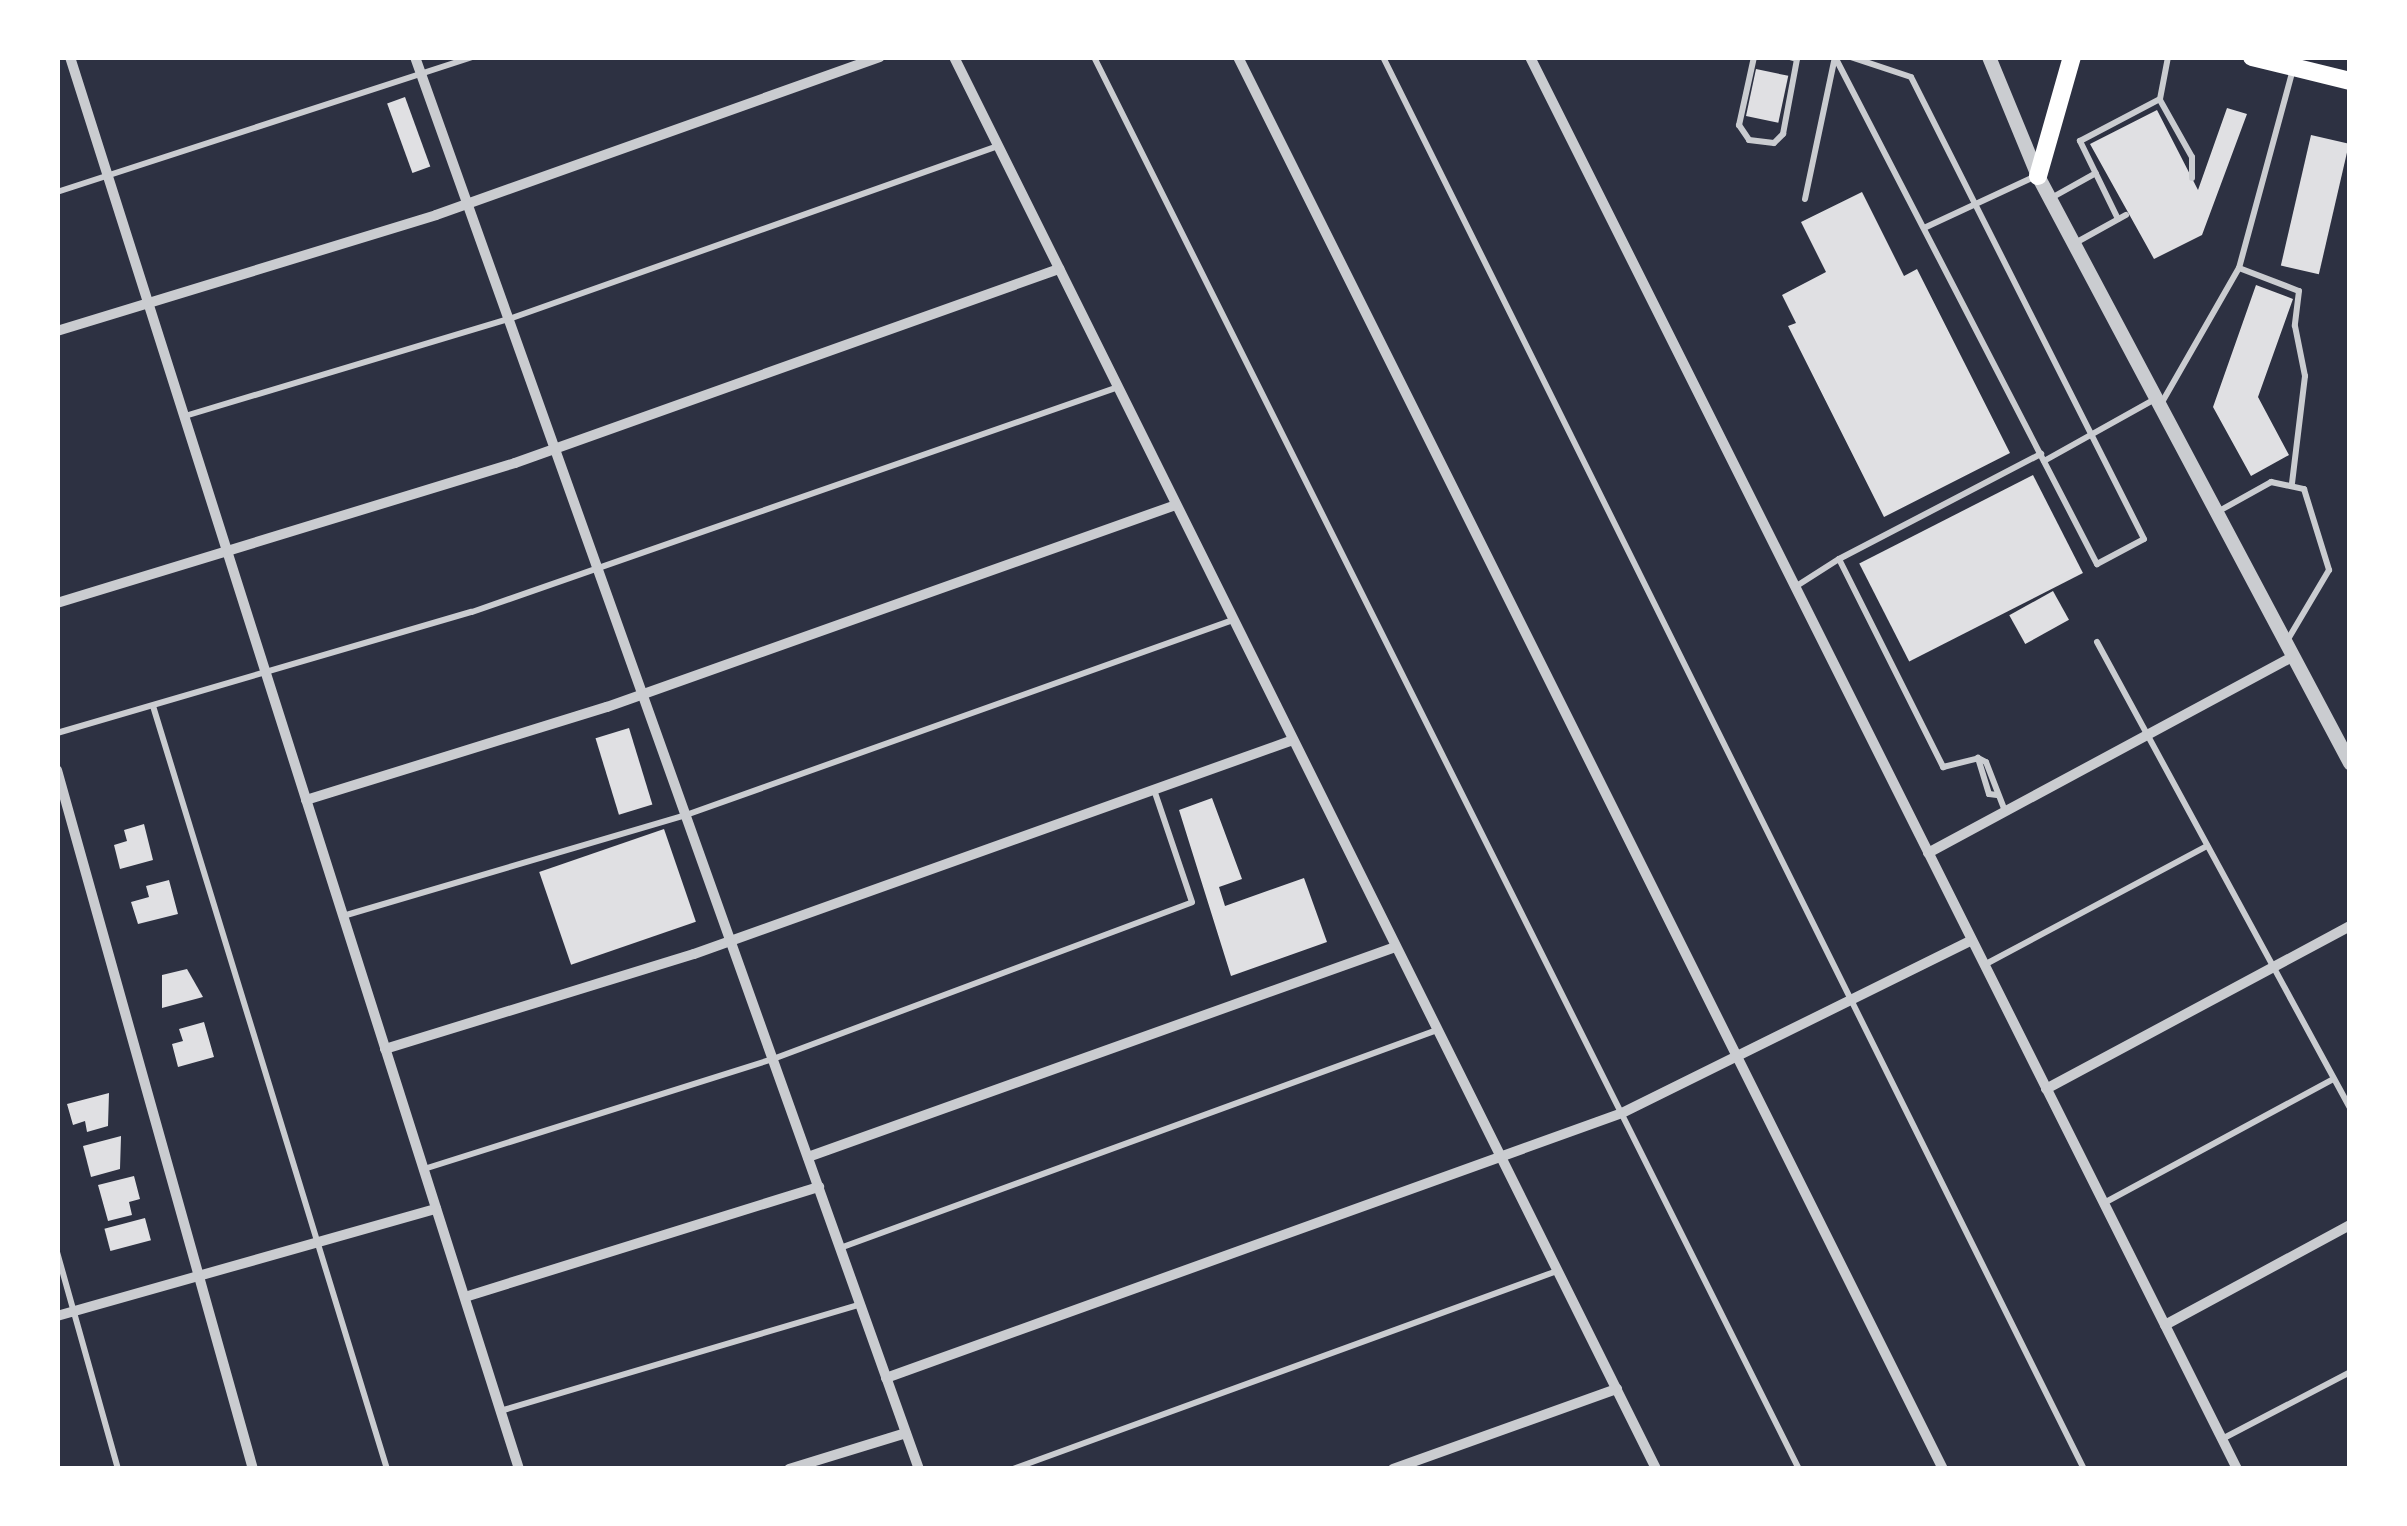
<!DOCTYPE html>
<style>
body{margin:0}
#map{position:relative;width:2407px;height:1526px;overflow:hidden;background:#2d3142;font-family:"Space Grotesk",sans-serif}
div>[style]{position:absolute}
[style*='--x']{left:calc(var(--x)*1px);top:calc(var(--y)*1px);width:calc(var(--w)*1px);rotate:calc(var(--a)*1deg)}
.building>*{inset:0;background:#e0e0e3;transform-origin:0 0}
.service>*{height:6px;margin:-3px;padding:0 3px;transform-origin:3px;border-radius:3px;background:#caccd0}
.minor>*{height:10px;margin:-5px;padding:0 5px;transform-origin:5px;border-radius:5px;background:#caccd0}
.tertiary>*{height:14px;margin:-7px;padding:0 7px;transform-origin:7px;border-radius:7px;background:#caccd0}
.primary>*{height:18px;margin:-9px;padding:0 9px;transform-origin:9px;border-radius:9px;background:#fff}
span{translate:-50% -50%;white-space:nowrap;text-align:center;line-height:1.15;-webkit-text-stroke:9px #fff;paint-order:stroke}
.frame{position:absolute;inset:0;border:60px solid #fff;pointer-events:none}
</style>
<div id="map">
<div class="building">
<i style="left:1756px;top:69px;width:33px;height:48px;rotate:12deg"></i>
<i style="left:405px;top:97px;width:74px;height:19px;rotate:70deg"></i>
<i style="clip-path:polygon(2227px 108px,2247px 114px,2202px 235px,2154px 259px,2090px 144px,2157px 110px,2198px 190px)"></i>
<i style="left:2311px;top:135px;width:39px;height:134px;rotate:13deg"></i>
<i style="clip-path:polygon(1862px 192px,1904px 276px,1917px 269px,2010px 453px,1884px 517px,1788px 326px,1796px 323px,1782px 295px,1826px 272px,1801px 222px)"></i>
<i style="clip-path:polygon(2256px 285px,2293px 299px,2258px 397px,2289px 455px,2251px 476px,2213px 407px)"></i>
<i style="left:2033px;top:475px;width:110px;height:195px;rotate:63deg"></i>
<i style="left:2053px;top:591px;width:33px;height:50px;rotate:61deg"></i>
<i style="left:629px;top:728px;width:80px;height:35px;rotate:73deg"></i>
<i style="clip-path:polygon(1212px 798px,1242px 879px,1219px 887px,1225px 906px,1304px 878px,1327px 942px,1231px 976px,1179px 810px)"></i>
<i style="clip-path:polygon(144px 824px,153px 860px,120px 869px,114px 845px,127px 841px,124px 830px)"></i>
<i style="left:664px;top:829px;width:98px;height:132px;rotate:71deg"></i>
<i style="clip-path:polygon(169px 880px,178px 914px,138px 924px,131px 902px,149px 897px,146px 886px)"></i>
<i style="clip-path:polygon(187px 969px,203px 997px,162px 1008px,162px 975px)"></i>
<i style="clip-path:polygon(204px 1022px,214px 1057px,178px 1067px,172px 1044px,183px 1041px,179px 1029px)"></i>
<i style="clip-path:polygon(109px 1093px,108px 1126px,87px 1132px,85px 1121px,73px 1125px,67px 1104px)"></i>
<i style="clip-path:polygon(121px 1136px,120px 1169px,91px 1177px,83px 1146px)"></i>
<i style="clip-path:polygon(134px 1176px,140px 1199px,129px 1202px,132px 1215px,108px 1221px,98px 1185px)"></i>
<i style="left:145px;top:1218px;width:23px;height:42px;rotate:75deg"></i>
</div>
<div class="service">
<i style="--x:1094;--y:57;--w:1578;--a:63.47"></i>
<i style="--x:1383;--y:57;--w:1576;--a:63.6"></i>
<i style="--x:1754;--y:57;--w:70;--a:102.4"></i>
<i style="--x:1739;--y:125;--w:18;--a:56"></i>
<i style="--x:1749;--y:140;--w:25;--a:7"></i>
<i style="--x:1774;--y:143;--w:13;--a:-45"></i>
<i style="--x:1783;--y:134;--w:76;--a:-79.4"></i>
<i style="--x:1797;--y:59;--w:7;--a:-164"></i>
<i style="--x:1835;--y:57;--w:571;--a:62.67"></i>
<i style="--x:2097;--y:564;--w:53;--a:-28"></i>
<i style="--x:2144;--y:539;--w:517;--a:-116.76"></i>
<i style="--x:1911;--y:77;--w:63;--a:-161.6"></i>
<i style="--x:2160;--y:100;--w:65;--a:60.7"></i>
<i style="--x:2192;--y:157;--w:21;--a:90"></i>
<i style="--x:57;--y:192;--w:436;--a:-18"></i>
<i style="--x:2053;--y:197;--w:49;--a:-29.2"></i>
<i style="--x:1805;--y:199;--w:141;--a:-78.1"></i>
<i style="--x:2118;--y:219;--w:87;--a:-116"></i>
<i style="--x:2080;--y:141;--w:90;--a:-27.7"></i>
<i style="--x:2160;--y:99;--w:43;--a:-79.2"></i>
<i style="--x:1924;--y:228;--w:121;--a:-24.9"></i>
<i style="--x:2077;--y:242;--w:56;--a:-28.9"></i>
<i style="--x:2239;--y:268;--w:64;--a:21"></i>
<i style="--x:2299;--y:291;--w:35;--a:97"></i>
<i style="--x:2295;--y:326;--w:51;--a:78.7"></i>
<i style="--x:2305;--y:376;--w:108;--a:96.9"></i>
<i style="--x:2161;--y:404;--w:157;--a:-60.2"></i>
<i style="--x:2239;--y:268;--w:202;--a:-74.8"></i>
<i style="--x:185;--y:416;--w:338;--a:-16.7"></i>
<i style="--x:509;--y:319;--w:519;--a:-19.48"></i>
<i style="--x:2044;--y:461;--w:127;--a:-29.2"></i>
<i style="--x:2219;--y:511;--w:60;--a:-29.1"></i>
<i style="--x:2271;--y:482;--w:34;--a:12"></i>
<i style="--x:2304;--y:489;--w:85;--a:72.8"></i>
<i style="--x:2329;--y:570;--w:82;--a:120.6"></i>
<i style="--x:1839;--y:559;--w:228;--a:-27.5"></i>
<i style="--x:1795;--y:587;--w:52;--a:-32.5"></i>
<i style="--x:1839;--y:559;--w:233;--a:63.4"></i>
<i style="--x:1943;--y:767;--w:36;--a:-14"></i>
<i style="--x:2097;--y:642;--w:530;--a:61.5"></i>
<i style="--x:153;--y:706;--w:798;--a:72.95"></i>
<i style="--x:57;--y:733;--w:432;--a:-16.3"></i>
<i style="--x:472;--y:612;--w:684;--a:-19.2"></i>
<i style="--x:1997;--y:795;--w:8;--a:-173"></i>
<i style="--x:1989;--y:794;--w:38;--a:-107"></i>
<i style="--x:1978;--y:758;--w:9;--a:27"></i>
<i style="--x:1986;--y:762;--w:53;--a:68.8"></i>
<i style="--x:343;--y:916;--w:358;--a:-16.4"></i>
<i style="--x:686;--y:815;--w:581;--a:-19.62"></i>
<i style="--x:1984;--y:965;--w:253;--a:-28.1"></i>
<i style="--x:424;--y:1169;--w:366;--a:-17.5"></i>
<i style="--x:773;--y:1059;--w:447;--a:-20.5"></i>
<i style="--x:1192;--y:902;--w:118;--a:-108.7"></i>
<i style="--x:2104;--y:1203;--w:260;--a:-28.4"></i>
<i style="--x:840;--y:1248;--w:636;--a:-20.06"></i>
<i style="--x:57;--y:1252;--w:225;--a:74.3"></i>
<i style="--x:500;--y:1411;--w:374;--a:-16.5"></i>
<i style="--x:2222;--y:1439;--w:144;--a:-27.6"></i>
<i style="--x:1013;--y:1469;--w:579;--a:-20"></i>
</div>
<div class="minor">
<i style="--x:70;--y:57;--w:1482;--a:72.36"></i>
<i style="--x:415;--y:57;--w:1499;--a:70.36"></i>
<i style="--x:954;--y:57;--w:1577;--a:63.56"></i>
<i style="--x:1238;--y:57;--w:1578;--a:63.47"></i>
<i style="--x:1530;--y:57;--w:1579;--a:63.4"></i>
<i style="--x:57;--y:331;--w:396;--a:-17"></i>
<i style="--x:436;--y:215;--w:471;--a:-19.6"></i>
<i style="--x:57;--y:603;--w:479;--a:-17"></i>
<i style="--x:515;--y:463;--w:578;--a:-19.63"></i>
<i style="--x:57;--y:770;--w:726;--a:74.34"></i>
<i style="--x:306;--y:800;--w:315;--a:-17.2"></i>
<i style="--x:607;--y:707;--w:604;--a:-19.55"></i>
<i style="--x:1928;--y:853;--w:413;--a:-28.3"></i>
<i style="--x:385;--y:1049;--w:323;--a:-17.1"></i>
<i style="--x:694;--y:954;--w:636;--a:-19.66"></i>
<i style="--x:2046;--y:1089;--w:345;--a:-28.2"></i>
<i style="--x:808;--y:1157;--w:623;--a:-19.68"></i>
<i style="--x:465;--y:1297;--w:371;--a:-17.3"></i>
<i style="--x:57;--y:1316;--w:394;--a:-15.8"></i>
<i style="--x:2165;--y:1325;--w:210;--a:-28.4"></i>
<i style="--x:886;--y:1378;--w:782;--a:-19.8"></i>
<i style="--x:1622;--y:1113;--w:390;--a:-26.3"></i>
<i style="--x:789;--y:1469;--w:122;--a:-17.1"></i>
<i style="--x:1393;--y:1469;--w:238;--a:-19.7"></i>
</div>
<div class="tertiary">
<i style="--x:1989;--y:57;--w:129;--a:67.6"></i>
<i style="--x:2038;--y:176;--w:665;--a:62.01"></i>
</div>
<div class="primary">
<i style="--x:2252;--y:57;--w:101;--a:13.8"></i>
<i style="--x:2038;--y:176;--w:124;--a:-74.1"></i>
</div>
<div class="frame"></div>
</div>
